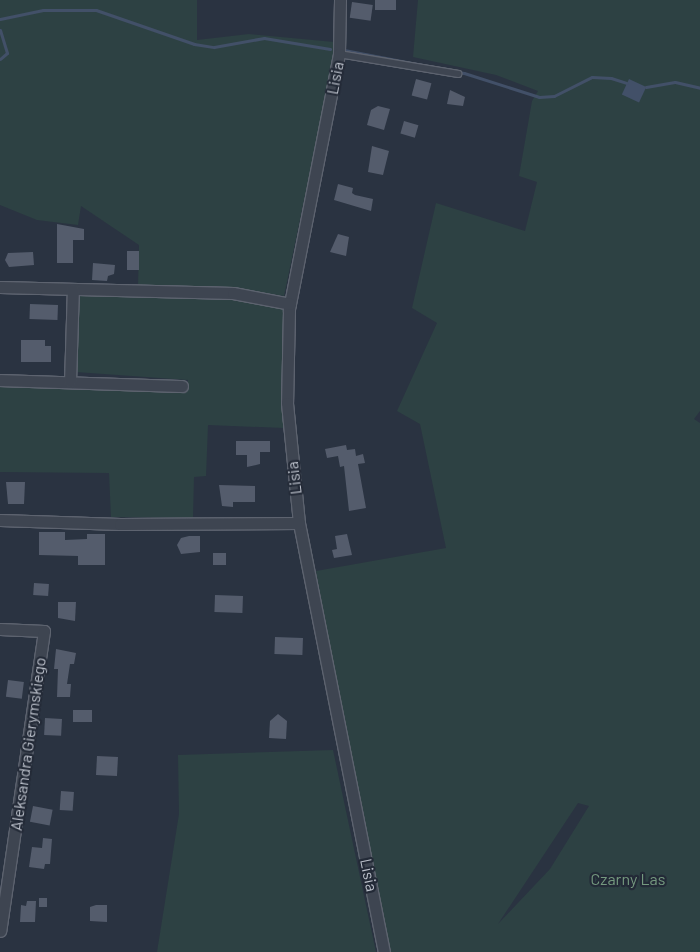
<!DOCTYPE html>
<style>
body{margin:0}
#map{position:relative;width:700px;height:952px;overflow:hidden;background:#2a3341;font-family:Barlow,sans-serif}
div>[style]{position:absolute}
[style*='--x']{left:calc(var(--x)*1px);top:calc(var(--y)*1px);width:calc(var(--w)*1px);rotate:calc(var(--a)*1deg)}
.green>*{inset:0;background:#2d4143}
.water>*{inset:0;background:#425068;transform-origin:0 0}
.stream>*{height:3px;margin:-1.5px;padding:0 1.5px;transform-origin:1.5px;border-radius:1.5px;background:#425068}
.building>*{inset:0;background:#545c6c;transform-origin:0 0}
.roads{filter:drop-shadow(1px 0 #5d636f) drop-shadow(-1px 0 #5d636f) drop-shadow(0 1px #5d636f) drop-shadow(0 -1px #5d636f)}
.lane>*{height:5.5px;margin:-2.75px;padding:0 2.75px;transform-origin:2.75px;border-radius:2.75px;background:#3e4551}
.street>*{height:11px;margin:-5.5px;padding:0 5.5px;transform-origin:5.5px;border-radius:5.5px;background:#3e4551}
span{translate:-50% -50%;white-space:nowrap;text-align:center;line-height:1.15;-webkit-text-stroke:4.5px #232a37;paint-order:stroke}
.street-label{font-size:16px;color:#bcc1cb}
.park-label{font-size:16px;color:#75997f}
</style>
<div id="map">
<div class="green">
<i style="clip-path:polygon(0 0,197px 0,197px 40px,249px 34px,334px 42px,334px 57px,284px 296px,219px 286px,138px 287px,139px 245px,81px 206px,78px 225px,37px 220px,0 205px)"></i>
<i style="clip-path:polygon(evenodd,418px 0,700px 0,700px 411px,694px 419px,700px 423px,700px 952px,391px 952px,360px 820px,316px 571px,446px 548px,420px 424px,397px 411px,437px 323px,412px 308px,436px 203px,525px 231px,537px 182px,519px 176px,532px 101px,538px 91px,496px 75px,413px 57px,418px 0,578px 803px,589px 806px,550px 869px,498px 924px,578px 803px)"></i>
<i style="clip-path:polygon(78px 294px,210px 294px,284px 309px,284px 384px,281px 385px,284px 428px,208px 425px,206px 476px,194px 477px,193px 518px,111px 517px,109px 473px,0 472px,0 382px,188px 389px,188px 380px,76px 372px)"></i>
<i style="clip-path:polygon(333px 750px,376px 952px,157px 952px,179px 814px,178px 755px)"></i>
</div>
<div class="water">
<i style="left:629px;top:79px;width:19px;height:17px;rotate:25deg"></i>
</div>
<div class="stream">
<i style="--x:0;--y:19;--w:44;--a:-11.8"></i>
<i style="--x:43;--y:10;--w:53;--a:0"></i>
<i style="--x:96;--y:10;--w:104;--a:19.1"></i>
<i style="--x:194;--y:44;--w:20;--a:9"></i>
<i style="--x:214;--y:47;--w:51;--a:-10.2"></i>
<i style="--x:264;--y:38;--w:67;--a:9.5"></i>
<i style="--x:0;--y:30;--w:24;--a:73"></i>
<i style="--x:7;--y:53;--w:9;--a:139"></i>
<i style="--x:344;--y:50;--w:122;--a:10.9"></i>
<i style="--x:464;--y:73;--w:79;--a:17.7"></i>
<i style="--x:539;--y:97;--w:15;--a:-4"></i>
<i style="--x:554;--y:96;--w:42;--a:-26.6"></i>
<i style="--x:592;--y:77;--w:19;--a:3"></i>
<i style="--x:611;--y:78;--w:16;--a:18"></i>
<i style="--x:646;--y:87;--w:29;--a:-10"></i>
<i style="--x:675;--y:82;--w:26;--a:13"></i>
</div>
<div class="building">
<i style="left:375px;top:0;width:21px;height:10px"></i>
<i style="left:352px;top:2px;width:21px;height:16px;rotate:8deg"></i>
<i style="left:416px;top:79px;width:16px;height:17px;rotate:15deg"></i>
<i style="clip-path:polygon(450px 90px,465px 97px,463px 106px,447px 104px)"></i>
<i style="clip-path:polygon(378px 106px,390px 109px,384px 130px,367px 125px,371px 110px)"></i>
<i style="left:404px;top:121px;width:15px;height:13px;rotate:16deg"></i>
<i style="clip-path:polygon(372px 146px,389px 151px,383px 175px,368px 172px)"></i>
<i style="clip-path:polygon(338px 184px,353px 188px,352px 193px,355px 195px,373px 199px,371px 211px,334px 200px)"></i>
<i style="clip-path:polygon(57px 224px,84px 229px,84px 240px,73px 240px,73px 263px,57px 263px)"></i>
<i style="clip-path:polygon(338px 234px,349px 237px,346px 256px,330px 252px)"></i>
<i style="left:127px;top:251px;width:12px;height:19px"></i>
<i style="clip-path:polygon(33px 252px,34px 265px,9px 267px,5px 260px,8px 253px)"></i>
<i style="clip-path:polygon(93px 263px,115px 265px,114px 274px,108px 276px,107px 281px,92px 280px)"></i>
<i style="left:30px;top:304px;width:28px;height:15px;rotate:2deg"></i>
<i style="clip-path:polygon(21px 340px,45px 340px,45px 346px,51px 346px,51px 362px,21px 362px)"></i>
<i style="clip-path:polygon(236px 441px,270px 441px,270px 452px,260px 452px,260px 464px,247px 467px,247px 455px,236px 455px)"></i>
<i style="clip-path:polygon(346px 445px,347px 450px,355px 449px,356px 456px,363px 454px,365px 463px,358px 464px,366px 508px,349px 511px,344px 466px,340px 467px,338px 456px,327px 458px,325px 449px)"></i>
<i style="clip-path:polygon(6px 482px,25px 482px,24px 504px,8px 504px)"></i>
<i style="clip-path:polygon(219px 485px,255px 486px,255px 502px,233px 502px,233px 507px,222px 506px)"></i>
<i style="clip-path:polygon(39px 532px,65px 532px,65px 540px,87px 539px,87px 534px,105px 534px,105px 565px,78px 565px,78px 556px,39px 555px)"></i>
<i style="clip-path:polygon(347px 534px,352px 555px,334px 558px,332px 550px,337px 549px,335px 536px)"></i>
<i style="clip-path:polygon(189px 536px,200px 536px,200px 552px,181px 554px,177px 545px,181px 538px)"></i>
<i style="left:213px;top:553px;width:13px;height:12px"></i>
<i style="left:34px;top:583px;width:15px;height:12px;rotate:4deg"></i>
<i style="left:215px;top:595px;width:28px;height:17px;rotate:2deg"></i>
<i style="clip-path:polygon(58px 602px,76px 602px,75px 621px,58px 618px)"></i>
<i style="left:275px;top:637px;width:28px;height:17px;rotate:2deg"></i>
<i style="clip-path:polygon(56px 649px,76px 653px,74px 664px,70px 664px,67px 684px,71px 684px,70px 697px,57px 697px,58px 669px,54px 669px)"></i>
<i style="left:8px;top:680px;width:16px;height:17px;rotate:7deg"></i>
<i style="left:73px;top:710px;width:19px;height:12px"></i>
<i style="clip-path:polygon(278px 714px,287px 721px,286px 739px,269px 738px,270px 721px)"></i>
<i style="left:45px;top:718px;width:17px;height:17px;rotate:3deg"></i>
<i style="left:97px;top:756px;width:21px;height:19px;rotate:3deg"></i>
<i style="left:61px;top:791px;width:13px;height:19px;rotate:4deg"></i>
<i style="left:33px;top:806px;width:20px;height:16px;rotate:11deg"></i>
<i style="clip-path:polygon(43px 838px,52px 839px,50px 864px,45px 864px,44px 869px,29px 867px,32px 847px,42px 848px)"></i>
<i style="left:39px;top:898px;width:8px;height:9px"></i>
<i style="clip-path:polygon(27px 901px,36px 901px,35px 922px,20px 922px,21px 905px,26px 906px)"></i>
<i style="clip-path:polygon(96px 905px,107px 905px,107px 922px,90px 921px,90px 907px)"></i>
</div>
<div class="roads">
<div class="lane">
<i style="--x:339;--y:54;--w:121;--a:9.5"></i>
</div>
<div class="street">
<i style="--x:340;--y:0;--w:54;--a:91.1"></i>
<i style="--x:339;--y:54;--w:261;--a:101.1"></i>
<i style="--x:289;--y:310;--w:93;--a:91.2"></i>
<i style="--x:287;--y:403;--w:121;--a:84.3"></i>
<i style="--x:299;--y:523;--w:437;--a:78.8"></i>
<i style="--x:0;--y:287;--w:233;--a:1.5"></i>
<i style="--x:233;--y:293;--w:58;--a:10.9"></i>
<i style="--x:0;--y:380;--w:182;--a:1.9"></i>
<i style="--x:70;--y:382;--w:93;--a:-88.2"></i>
<i style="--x:0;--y:520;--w:120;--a:1.9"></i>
<i style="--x:120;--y:524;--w:179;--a:-0.3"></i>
<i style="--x:0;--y:629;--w:44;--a:2.6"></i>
<i style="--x:44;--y:631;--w:303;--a:98.3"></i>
</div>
</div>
<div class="street-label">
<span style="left:335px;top:78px;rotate:-79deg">Lisia</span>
<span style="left:294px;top:478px;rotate:-97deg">Lisia</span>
<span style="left:28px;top:744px;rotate:-82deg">Aleksandra Gierymskiego</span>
<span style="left:369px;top:875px;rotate:78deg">Lisia</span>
</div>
<div class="park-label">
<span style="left:628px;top:879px">Czarny Las</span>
</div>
</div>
